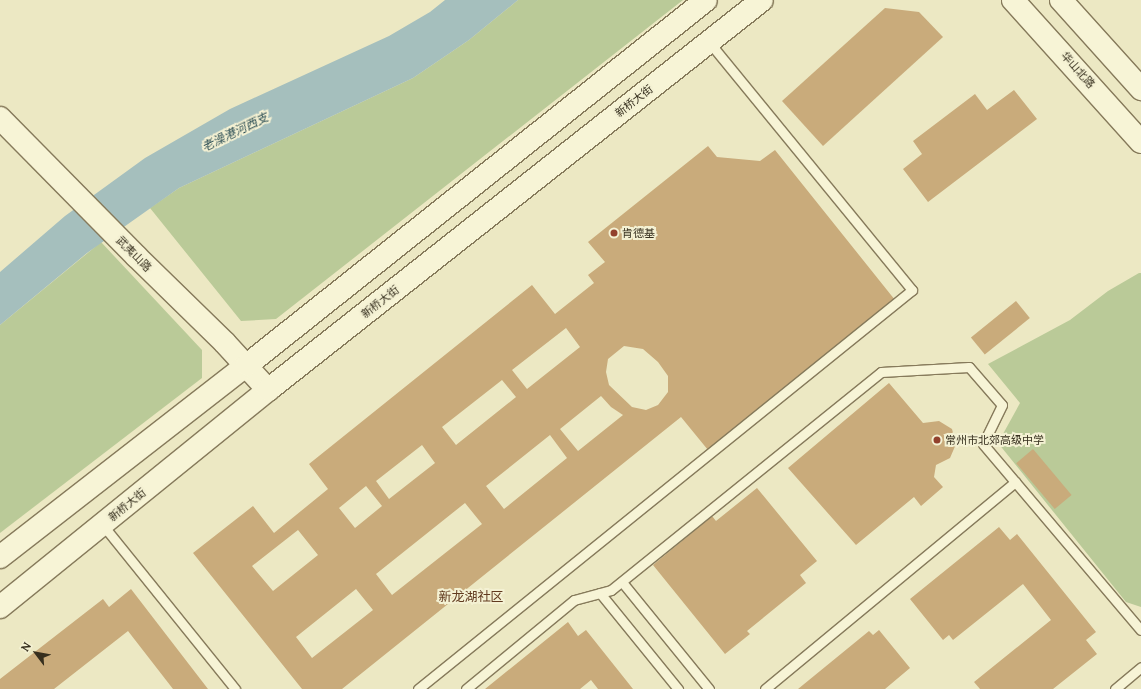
<!DOCTYPE html>
<meta charset="utf-8">
<style>
body{margin:0}
#map{position:relative;width:1141px;height:689px;overflow:hidden;background:#ece8c3;font-family:Lora,"Noto Sans SC",serif}
div>[style]{position:absolute}
[style*='--x']{left:calc(var(--x)*1px);top:calc(var(--y)*1px);width:calc(var(--w)*1px);rotate:calc(var(--a)*1deg)}
.green>*{inset:0;background:#baca98}
.water>*{inset:0;background:#a5bfbd}
.building>*{inset:0;background:#c9ab7b;transform-origin:0 0}
.roads{filter:drop-shadow(1px 0 #867a5b) drop-shadow(-1px 0 #867a5b) drop-shadow(0 1px #867a5b) drop-shadow(0 -1px #867a5b)}
.lane>*{height:9px;margin:-4.5px;padding:0 4.5px;transform-origin:4.5px;border-radius:4.5px;background:#f7f4d6}
.secondary>*{height:22px;margin:-11px;padding:0 11px;transform-origin:11px;border-radius:11px;background:#f7f4d6}
.dots>*{width:11px;height:11px;translate:-50% -50%;box-sizing:border-box;border:2px solid #f4f1d3;border-radius:50%}
span{translate:-50% -50%;white-space:nowrap;text-align:center;line-height:1.15;-webkit-text-stroke:4px #f4f1d3;paint-order:stroke}
.street-label{font-size:11px;color:#362f1e}
.poi-label{font-size:11px;color:#362f1e}
.left{translate:0 -50%;text-align:left}
.water-label{font-size:12px;color:#2e5055;font-style:italic}
.quarter-label{font-size:13px;color:#613a1f}
.north{position:absolute;left:16px;top:633px;width:40px;height:40px;-webkit-text-stroke:3px #f4f1d3;paint-order:stroke;rotate:302deg;font-size:11px;font-weight:700;line-height:16px;text-align:center;color:#362f1e}
.north::after{content:'';display:block;margin:auto;width:14px;height:18px;background:#362f1e;clip-path:polygon(50% 0,100% 100%,50% 72%,0 100%)}
</style>
<div id="map">
<div class="green">
<i style="clip-path:polygon(518px 0,683px 0,276px 319px,241px 321px,150px 208px,179px 188px,413px 78px,469px 40px)"></i>
<i style="clip-path:polygon(101px 242px,202px 350px,202px 378px,0 533px,0 325px)"></i>
<i style="clip-path:polygon(1139px 273px,1141px 273px,1141px 607px,1126px 602px,998px 443px,1020px 403px,988px 364px,1070px 320px,1108px 291px)"></i>
</div>
<div class="water">
<i style="clip-path:polygon(445px 0,518px 0,469px 40px,413px 78px,179px 188px,87px 253px,0 325px,0 272px,65px 216px,145px 158px,230px 109px,389px 36px,430px 12px)"></i>
</div>
<div class="building">
<i style="clip-path:polygon(885px 8px,919px 12px,943px 37px,823px 146px,782px 101px)"></i>
<i style="clip-path:polygon(1014px 90px,1037px 119px,928px 202px,903px 169px,922px 154px,913px 141px,975px 94px,987px 110px)"></i>
<i style="clip-path:polygon(evenodd,708px 146px,717px 157px,760px 161px,775px 150px,895px 300px,708px 450px,681px 417px,342px 689px,302px 689px,193px 553px,253px 506px,274px 533px,328px 489px,309px 464px,532px 285px,555px 314px,594px 283px,588px 275px,605px 262px,588px 242px,708px 146px,566px 328px,580px 347px,527px 389px,512px 370px,566px 328px,708px 146px,624px 346px,643px 349px,658px 362px,668px 376px,668px 392px,658px 405px,646px 410px,632px 407px,609px 385px,606px 372px,608px 359px,624px 346px,708px 146px,502px 380px,516px 397px,456px 445px,442px 427px,502px 380px,708px 146px,601px 396px,611px 407px,623px 415px,578px 451px,560px 429px,601px 396px,708px 146px,550px 435px,567px 458px,504px 509px,486px 486px,550px 435px,708px 146px,422px 445px,435px 463px,389px 499px,376px 481px,422px 445px,708px 146px,366px 486px,382px 506px,355px 528px,339px 508px,366px 486px,708px 146px,465px 503px,482px 524px,392px 595px,376px 574px,465px 503px,708px 146px,298px 530px,318px 555px,273px 591px,252px 566px,298px 530px,708px 146px,356px 589px,373px 610px,312px 658px,296px 637px,356px 589px)"></i>
<i style="left:1016px;top:301px;width:22px;height:58px;rotate:51deg"></i>
<i style="clip-path:polygon(889px 383px,923px 423px,939px 421px,952px 429px,956px 444px,950px 458px,936px 465px,934px 477px,943px 487px,921px 506px,914px 497px,856px 545px,788px 468px)"></i>
<i style="left:1033px;top:449px;width:60px;height:22px;rotate:50deg"></i>
<i style="clip-path:polygon(757px 488px,817px 561px,800px 575px,806px 583px,747px 631px,750px 634px,725px 654px,653px 565px,712px 516px,716px 521px)"></i>
<i style="clip-path:polygon(999px 527px,1010px 540px,1017px 534px,1096px 632px,1086px 640px,1097px 654px,1053px 689px,980px 689px,974px 682px,1051px 620px,1023px 584px,953px 640px,949px 635px,943px 640px,910px 599px)"></i>
<i style="clip-path:polygon(131px 589px,208px 689px,173px 689px,128px 631px,54px 689px,0 689px,0 679px,103px 599px,109px 607px)"></i>
<i style="clip-path:polygon(568px 622px,578px 636px,586px 630px,633px 689px,598px 689px,591px 680px,580px 689px,485px 689px)"></i>
<i style="clip-path:polygon(879px 630px,910px 668px,885px 689px,798px 689px,869px 631px,873px 635px)"></i>
</div>
<div class="roads">
<div class="lane">
<i style="--x:102;--y:524;--w:212;--a:51.1"></i>
<i style="--x:622;--y:582;--w:138;--a:50.9"></i>
<i style="--x:600;--y:593;--w:124;--a:50.9"></i>
<i style="--x:418;--y:689;--w:635;--a:-38.93"></i>
<i style="--x:912;--y:290;--w:320;--a:-129.3"></i>
<i style="--x:466;--y:689;--w:140;--a:-39.5"></i>
<i style="--x:574;--y:600;--w:38;--a:-15"></i>
<i style="--x:611;--y:590;--w:347;--a:-38.9"></i>
<i style="--x:881;--y:372;--w:88;--a:-3.3"></i>
<i style="--x:969;--y:367;--w:50;--a:49"></i>
<i style="--x:1002;--y:405;--w:43;--a:116"></i>
<i style="--x:983;--y:444;--w:244;--a:49.7"></i>
<i style="--x:765;--y:689;--w:325;--a:-39.6"></i>
<i style="--x:1115;--y:689;--w:34;--a:-40"></i>
</div>
<div class="secondary">
<i style="--x:1013;--y:0;--w:191;--a:48"></i>
<i style="--x:1061;--y:0;--w:120;--a:48"></i>
<i style="--x:0;--y:118;--w:194;--a:45.4"></i>
<i style="--x:136;--y:256;--w:124;--a:44.3"></i>
<i style="--x:225;--y:343;--w:64;--a:47.5"></i>
<i style="--x:0;--y:557;--w:313;--a:-37.9"></i>
<i style="--x:247;--y:365;--w:586;--a:-38.49"></i>
<i style="--x:0;--y:607;--w:345;--a:-39"></i>
<i style="--x:268;--y:390;--w:629;--a:-38.29"></i>
</div>
</div>
<div class="dots">
<i style="left:614px;top:233px;background:#92412d"></i>
<i style="left:937px;top:440px;background:#92412d"></i>
</div>
<div class="street-label">
<span style="left:1078px;top:70px;rotate:48deg">华山北路</span>
<span style="left:634px;top:101px;rotate:-38deg">新桥大街</span>
<span style="left:134px;top:254px;rotate:45deg">武夷山路</span>
<span style="left:380px;top:302px;rotate:-38deg">新桥大街</span>
<span style="left:127px;top:505px;rotate:-39deg">新桥大街</span>
</div>
<div class="poi-label">
<span class="left" style="left:622px;top:233px">肯德基</span>
<span class="left" style="left:945px;top:440px">常州市北郊高级中学</span>
</div>
<div class="water-label">
<span style="left:235px;top:132px;rotate:-26deg">老澡港河西支</span>
</div>
<div class="quarter-label">
<span style="left:471px;top:597px">新龙湖社区</span>
</div>
<div class="north">N</div>
</div>
